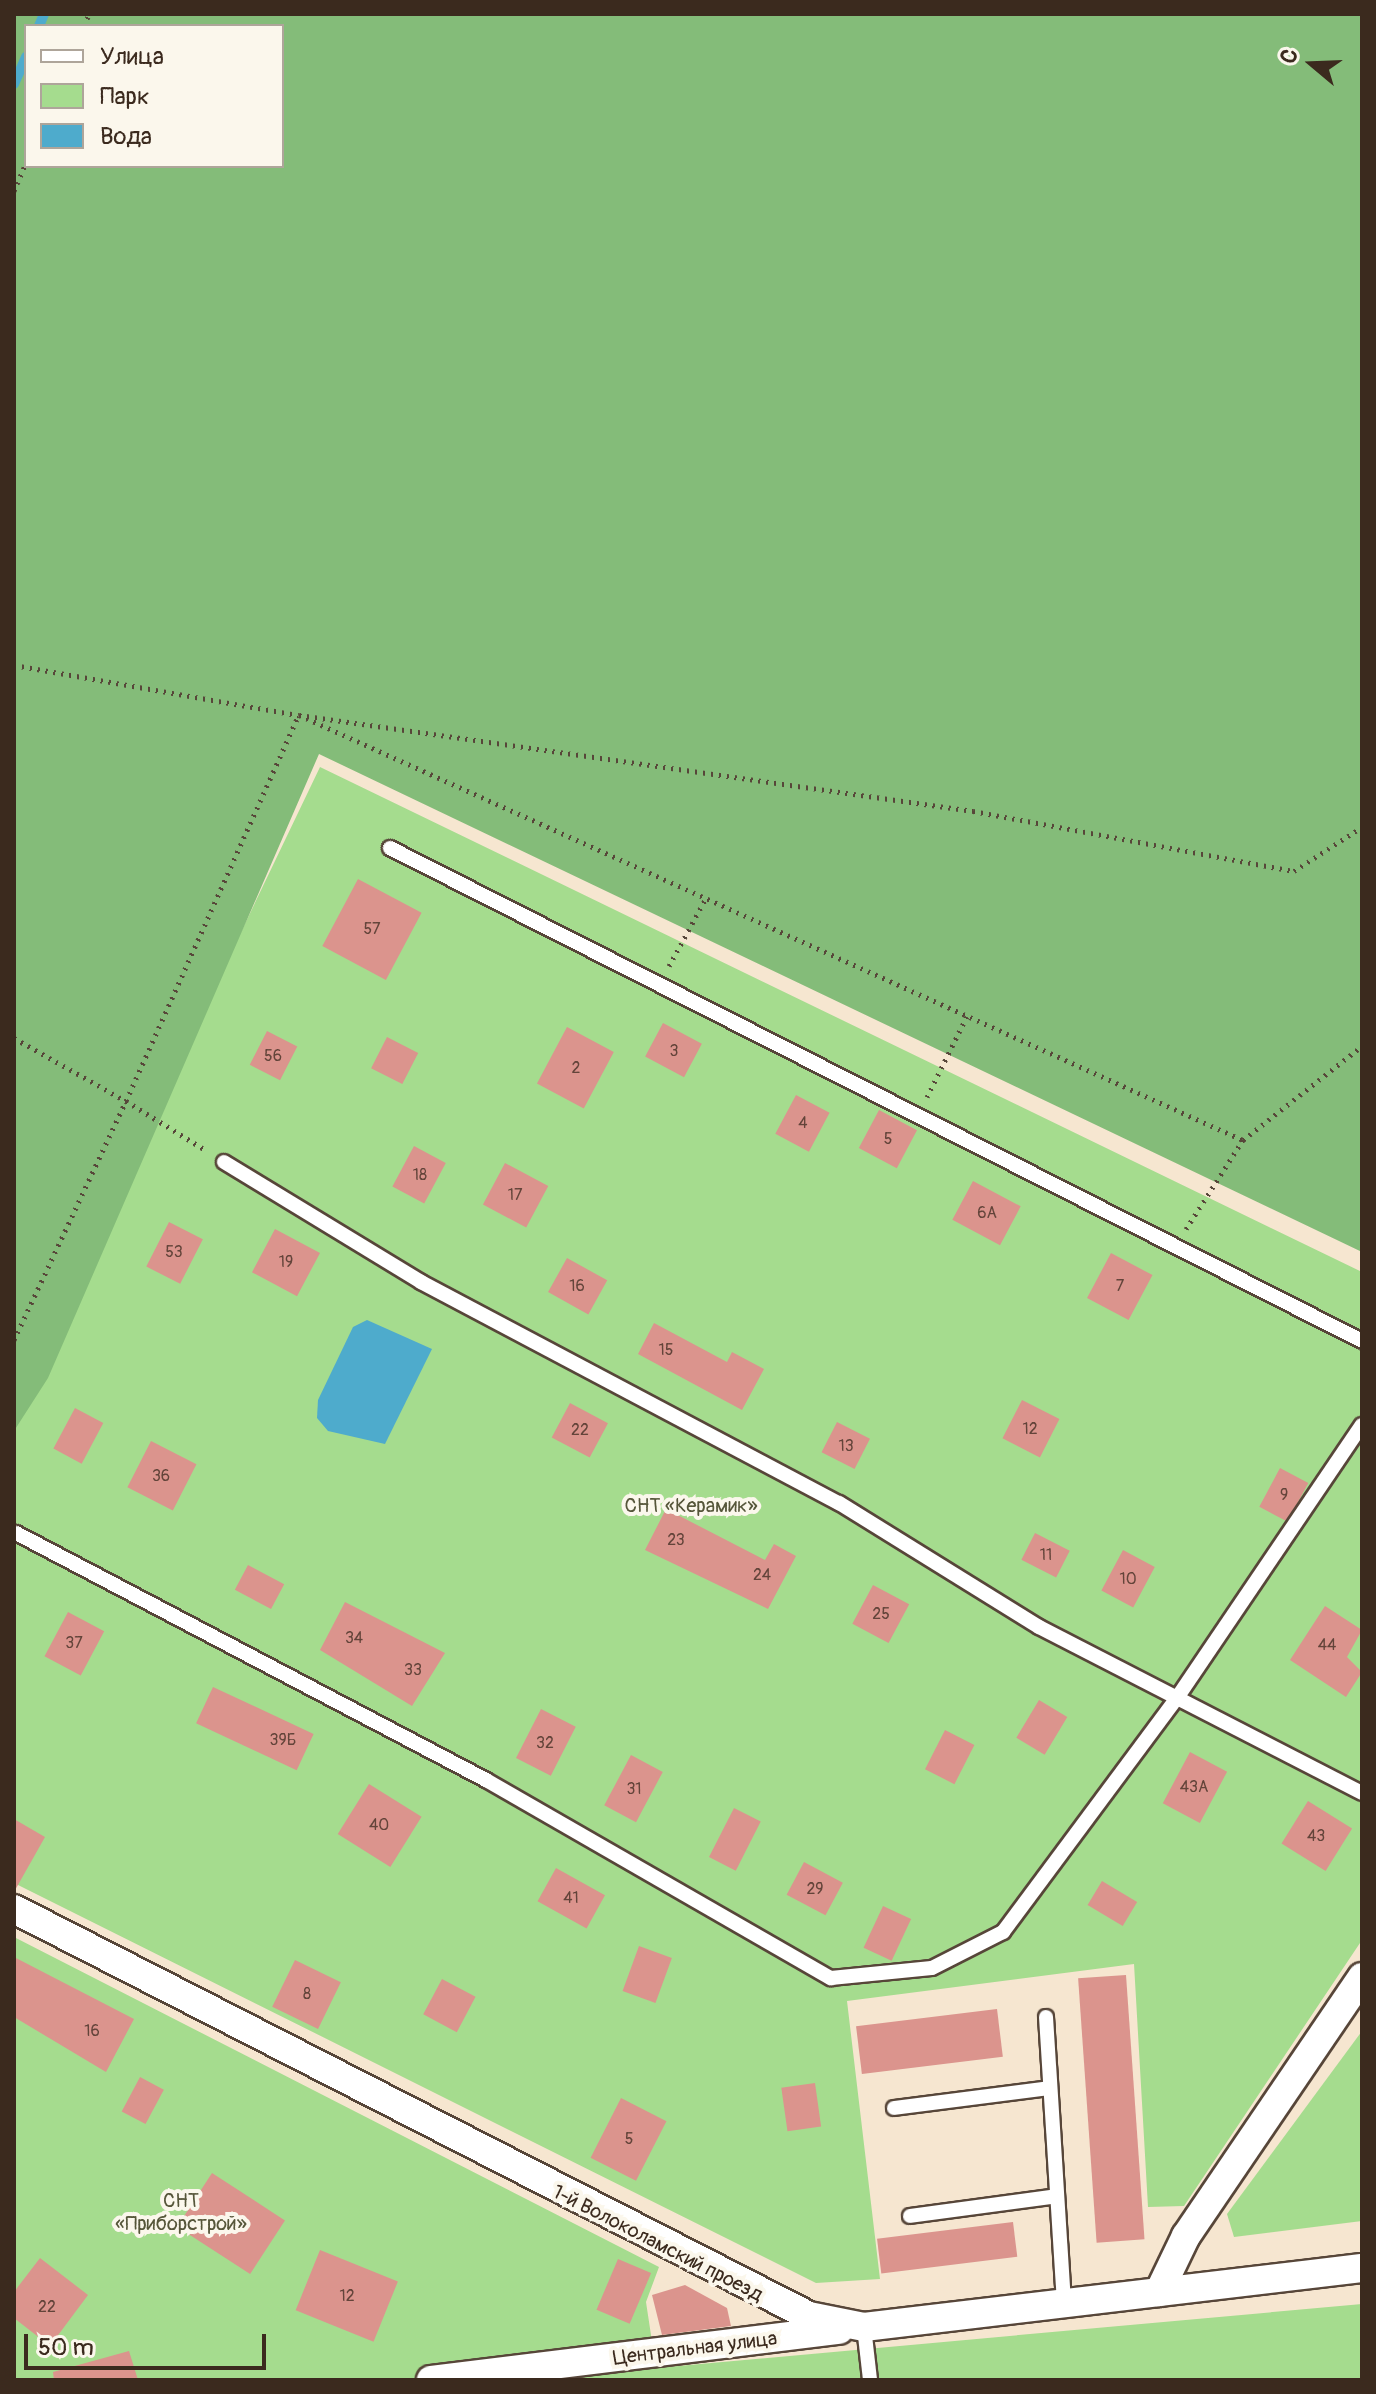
<!DOCTYPE html>
<meta charset="utf-8">
<style>
body{margin:0}
#map{position:relative;width:1376px;height:2394px;overflow:hidden;background:#f6e6d0;font-family:Pangolin,sans-serif}
div>[style]{position:absolute}
[style*='--x']{left:calc(var(--x)*1px);top:calc(var(--y)*1px);width:calc(var(--w)*1px);rotate:calc(var(--a)*1deg)}
.green>*{inset:0;background:#a5dc8e}
.forest>*{inset:0;background:#84bc79}
.water>*{inset:0;background:#4eabcc}
.stream>*{height:10px;margin:-5px;padding:0 5px;transform-origin:5px;border-radius:5px;background:#4eabcc}
.building>*{inset:0;background:#db948d;transform-origin:0 0}
.path>*{height:5px;margin-top:-2.5px;transform-origin:0;background:repeating-linear-gradient(90deg,#574639 0 2px,transparent 0 8px)}
.roads{filter:drop-shadow(2px 0 #574639) drop-shadow(-2px 0 #574639) drop-shadow(0 2px #574639) drop-shadow(0 -2px #574639)}
.lane>*{height:14px;margin:-7px;padding:0 7px;transform-origin:7px;border-radius:7px;background:#fff}
.street>*{height:28px;margin:-14px;padding:0 14px;transform-origin:14px;border-radius:14px;background:#fff}
span{translate:-50% -50%;white-space:nowrap;text-align:center;line-height:1.15;-webkit-text-stroke:8px #fbf7ec;paint-order:stroke}
.number-label{font-size:16px;color:#63443a}
.number-label span{-webkit-text-stroke-width:0}
.park-label{font-size:20px;color:#56563a}
.street-label{font-size:20px;color:#3b2a1e}
.frame{position:absolute;inset:0;border:16px solid #3b2a1e;pointer-events:none}
.legend{position:absolute;left:24px;top:24px;width:260px;height:144px;box-sizing:border-box;background:#fbf7ec;border:2px solid #aea59a;margin:0;padding:10px 14px;list-style:none;font-size:24px;color:#3b2a1e}
.legend li{display:flex;align-items:center;gap:16px;height:40px}
.legend b{width:40px;border:2px solid #aea59a}
.north{position:absolute;left:1272px;top:24px;width:80px;height:80px;-webkit-text-stroke:6px #fbf7ec;paint-order:stroke;rotate:289deg;font-size:22px;font-weight:700;line-height:32px;text-align:center;color:#3b2a1e}
.north::after{content:'';display:block;margin:auto;width:28px;height:36px;background:#3b2a1e;clip-path:polygon(50% 0,100% 100%,50% 72%,0 100%)}
.scale{position:absolute;left:24px;top:2334px;width:242px;height:36px;box-sizing:border-box;border:4px solid #3b2a1e;border-top:0;padding-left:10px;font-size:24px;line-height:28px;white-space:nowrap;color:#3b2a1e;-webkit-text-stroke:6px #fbf7ec;paint-order:stroke}
</style>
<div id="map">
<div class="green">
<i style="clip-path:polygon(320px 767px,1362px 1272px,1362px 1940px,1184px 2206px,1148px 2207px,1134px 1964px,847px 2001px,880px 2279px,816px 2283px,14px 1883px,14px 1406px)"></i>
<i style="clip-path:polygon(14px 1937px,659px 2267px,646px 2302px,656px 2368px,1362px 2304px,1362px 2380px,14px 2380px)"></i>
<i style="clip-path:polygon(1362px 2031px,1362px 2221px,1234px 2237px,1227px 2214px)"></i>
</div>
<div class="forest">
<i style="clip-path:polygon(evenodd,14px 14px,1362px 14px,1362px 1252px,319px 754px,48px 1378px,14px 1431px,14px 14px,26px 26px,282px 26px,282px 166px,26px 166px,26px 26px)"></i>
</div>
<div class="water">
<i style="clip-path:polygon(367px 1320px,432px 1349px,385px 1444px,328px 1431px,317px 1418px,318px 1400px,353px 1327px)"></i>
</div>
<div class="stream">
<i style="--x:39;--y:26;--w:13;--a:-67"></i>
<i style="--x:14;--y:84;--w:30;--a:-66"></i>
</div>
<div class="building">
<i style="left:358px;top:879px;width:72px;height:76px;rotate:28deg"></i>
<i style="left:663px;top:1023px;width:44px;height:38px;rotate:28deg"></i>
<i style="left:567px;top:1027px;width:53px;height:64px;rotate:28deg"></i>
<i style="left:267px;top:1031px;width:34px;height:38px;rotate:27deg"></i>
<i style="left:387px;top:1037px;width:35px;height:35px;rotate:27deg"></i>
<i style="left:796px;top:1095px;width:38px;height:44px;rotate:28deg"></i>
<i style="left:879px;top:1110px;width:43px;height:43px;rotate:28deg"></i>
<i style="left:414px;top:1146px;width:36px;height:46px;rotate:28deg"></i>
<i style="left:505px;top:1163px;width:49px;height:47px;rotate:28deg"></i>
<i style="left:973px;top:1181px;width:54px;height:44px;rotate:28deg"></i>
<i style="left:169px;top:1222px;width:38px;height:50px;rotate:27deg"></i>
<i style="left:275px;top:1229px;width:51px;height:49px;rotate:28deg"></i>
<i style="left:1111px;top:1253px;width:47px;height:51px;rotate:28deg"></i>
<i style="left:567px;top:1258px;width:46px;height:39px;rotate:29deg"></i>
<i style="clip-path:polygon(654px 1323px,727px 1362px,732px 1352px,764px 1369px,742px 1410px,638px 1354px)"></i>
<i style="left:1022px;top:1400px;width:42px;height:43px;rotate:27deg"></i>
<i style="left:570px;top:1403px;width:43px;height:39px;rotate:28deg"></i>
<i style="left:75px;top:1408px;width:32px;height:46px;rotate:28deg"></i>
<i style="left:837px;top:1422px;width:37px;height:34px;rotate:27deg"></i>
<i style="left:151px;top:1441px;width:51px;height:52px;rotate:27deg"></i>
<i style="left:1280px;top:1468px;width:32px;height:44px;rotate:28deg"></i>
<i style="clip-path:polygon(666px 1509px,765px 1560px,774px 1544px,796px 1556px,768px 1609px,645px 1550px)"></i>
<i style="left:1035px;top:1533px;width:39px;height:30px;rotate:27deg"></i>
<i style="left:1123px;top:1550px;width:36px;height:46px;rotate:28deg"></i>
<i style="left:248px;top:1565px;width:41px;height:28px;rotate:28deg"></i>
<i style="left:873px;top:1585px;width:41px;height:44px;rotate:28deg"></i>
<i style="clip-path:polygon(345px 1602px,445px 1653px,412px 1706px,320px 1650px)"></i>
<i style="clip-path:polygon(1325px 1606px,1362px 1630px,1347px 1657px,1362px 1672px,1346px 1697px,1290px 1660px)"></i>
<i style="left:68px;top:1612px;width:41px;height:50px;rotate:28deg"></i>
<i style="left:213px;top:1687px;width:111px;height:40px;rotate:25deg"></i>
<i style="left:1039px;top:1700px;width:33px;height:44px;rotate:31deg"></i>
<i style="left:541px;top:1709px;width:39px;height:55px;rotate:27deg"></i>
<i style="left:945px;top:1730px;width:33px;height:44px;rotate:27deg"></i>
<i style="left:1190px;top:1752px;width:42px;height:58px;rotate:28deg"></i>
<i style="left:631px;top:1755px;width:36px;height:57px;rotate:28deg"></i>
<i style="left:369px;top:1784px;width:62px;height:59px;rotate:32deg"></i>
<i style="left:1308px;top:1801px;width:52px;height:50px;rotate:32deg"></i>
<i style="left:734px;top:1808px;width:30px;height:55px;rotate:27deg"></i>
<i style="clip-path:polygon(14px 1819px,45px 1837px,14px 1892px)"></i>
<i style="left:804px;top:1862px;width:44px;height:37px;rotate:28deg"></i>
<i style="left:556px;top:1868px;width:56px;height:38px;rotate:29deg"></i>
<i style="left:1102px;top:1881px;width:41px;height:28px;rotate:31deg"></i>
<i style="left:883px;top:1906px;width:31px;height:46px;rotate:25deg"></i>
<i style="left:639px;top:1946px;width:35px;height:48px;rotate:20deg"></i>
<i style="clip-path:polygon(14px 1957px,134px 2019px,106px 2072px,14px 2017px)"></i>
<i style="left:295px;top:1960px;width:51px;height:52px;rotate:26deg"></i>
<i style="left:1126px;top:1975px;width:265px;height:48px;rotate:86deg"></i>
<i style="left:442px;top:1979px;width:38px;height:40px;rotate:28deg"></i>
<i style="left:997px;top:2009px;width:48px;height:142px;rotate:83deg"></i>
<i style="left:140px;top:2077px;width:27px;height:39px;rotate:28deg"></i>
<i style="left:815px;top:2083px;width:44px;height:34px;rotate:82deg"></i>
<i style="left:621px;top:2098px;width:51px;height:67px;rotate:27deg"></i>
<i style="left:212px;top:2173px;width:87px;height:64px;rotate:33deg"></i>
<i style="left:1013px;top:2222px;width:35px;height:137px;rotate:83deg"></i>
<i style="left:320px;top:2250px;width:84px;height:65px;rotate:22deg"></i>
<i style="clip-path:polygon(40px 2258px,88px 2295px,50px 2346px,14px 2318px,14px 2292px)"></i>
<i style="left:618px;top:2259px;width:36px;height:55px;rotate:23deg"></i>
<i style="clip-path:polygon(685px 2285px,727px 2308px,731px 2326px,662px 2335px,652px 2295px)"></i>
<i style="clip-path:polygon(129px 2351px,138px 2380px,54px 2380px,53px 2372px)"></i>
</div>
<div class="path">
<i style="--x:84;--y:26;--w:13;--a:-67"></i>
<i style="--x:14;--y:191;--w:30;--a:-67"></i>
<i style="--x:14;--y:665;--w:289;--a:10"></i>
<i style="--x:299;--y:715;--w:681;--a:8.11"></i>
<i style="--x:973;--y:811;--w:327;--a:10.6"></i>
<i style="--x:1294;--y:871;--w:81;--a:-32.9"></i>
<i style="--x:669;--y:966;--w:77;--a:-61.4"></i>
<i style="--x:14;--y:1038;--w:129;--a:29.4"></i>
<i style="--x:126;--y:1101;--w:423;--a:-65.9"></i>
<i style="--x:299;--y:715;--w:1035;--a:24.24"></i>
<i style="--x:1243;--y:1140;--w:152;--a:-38.3"></i>
<i style="--x:927;--y:1097;--w:90;--a:-63.7"></i>
<i style="--x:1186;--y:1229;--w:106;--a:-57.4"></i>
<i style="--x:14;--y:1340;--w:264;--a:-64.9"></i>
<i style="--x:126;--y:1101;--w:95;--a:31.7"></i>
</div>
<div class="roads">
<div class="lane">
<i style="--x:390;--y:848;--w:1090;--a:26.89"></i>
<i style="--x:224;--y:1162;--w:231;--a:31.3"></i>
<i style="--x:421;--y:1282;--w:473;--a:27.9"></i>
<i style="--x:839;--y:1503;--w:235;--a:31.8"></i>
<i style="--x:1039;--y:1627;--w:363;--a:27.2"></i>
<i style="--x:16;--y:1533;--w:531;--a:27.72"></i>
<i style="--x:486;--y:1780;--w:398;--a:29.9"></i>
<i style="--x:831;--y:1978;--w:101;--a:-5.7"></i>
<i style="--x:932;--y:1968;--w:80;--a:-26.9"></i>
<i style="--x:1003;--y:1932;--w:295;--a:-53.4"></i>
<i style="--x:1179;--y:1695;--w:326;--a:-55.9"></i>
<i style="--x:1046;--y:2017;--w:289;--a:86.4"></i>
<i style="--x:894;--y:2108;--w:157;--a:-7.3"></i>
<i style="--x:910;--y:2216;--w:148;--a:-7.7"></i>
<i style="--x:864;--y:2327;--w:53;--a:83.5"></i>
</div>
<div class="street">
<i style="--x:14;--y:1909;--w:893;--a:27.11"></i>
<i style="--x:809;--y:2316;--w:56;--a:11.3"></i>
<i style="--x:864;--y:2327;--w:501;--a:-6.76"></i>
<i style="--x:1159;--y:2292;--w:62;--a:-64.3"></i>
<i style="--x:1186;--y:2236;--w:313;--a:-55.8"></i>
<i style="--x:431;--y:2380;--w:411;--a:-7"></i>
</div>
</div>
<div class="number-label">
<span style="left:372px;top:929px">57</span>
<span style="left:674px;top:1051px">3</span>
<span style="left:273px;top:1056px">56</span>
<span style="left:576px;top:1068px">2</span>
<span style="left:803px;top:1123px">4</span>
<span style="left:888px;top:1139px">5</span>
<span style="left:420px;top:1175px">18</span>
<span style="left:515px;top:1195px">17</span>
<span style="left:987px;top:1213px">6А</span>
<span style="left:174px;top:1252px">53</span>
<span style="left:286px;top:1262px">19</span>
<span style="left:577px;top:1286px">16</span>
<span style="left:1120px;top:1286px">7</span>
<span style="left:666px;top:1350px">15</span>
<span style="left:1030px;top:1429px">12</span>
<span style="left:580px;top:1430px">22</span>
<span style="left:846px;top:1446px">13</span>
<span style="left:161px;top:1476px">36</span>
<span style="left:1284px;top:1495px">9</span>
<span style="left:676px;top:1540px">23</span>
<span style="left:1046px;top:1555px">11</span>
<span style="left:762px;top:1575px">24</span>
<span style="left:1128px;top:1579px">10</span>
<span style="left:881px;top:1614px">25</span>
<span style="left:354px;top:1638px">34</span>
<span style="left:74px;top:1643px">37</span>
<span style="left:1327px;top:1645px">44</span>
<span style="left:413px;top:1670px">33</span>
<span style="left:283px;top:1740px">39Б</span>
<span style="left:545px;top:1743px">32</span>
<span style="left:1194px;top:1787px">43А</span>
<span style="left:634px;top:1789px">31</span>
<span style="left:379px;top:1825px">40</span>
<span style="left:1316px;top:1836px">43</span>
<span style="left:815px;top:1889px">29</span>
<span style="left:571px;top:1898px">41</span>
<span style="left:307px;top:1994px">8</span>
<span style="left:92px;top:2031px">16</span>
<span style="left:629px;top:2139px">5</span>
<span style="left:347px;top:2296px">12</span>
<span style="left:47px;top:2307px">22</span>
</div>
<div class="park-label">
<span style="left:691px;top:1505px">СНТ «Керамик»</span>
<span style="left:181px;top:2212px">СНТ<br>«Приборстрой»</span>
</div>
<div class="street-label">
<span style="left:658px;top:2243px;rotate:27deg">1-й Волоколамский проезд</span>
<span style="left:695px;top:2348px;rotate:-7deg">Центральная улица</span>
</div>
<div class="frame"></div>
<ul class="legend">
<li><b style="height:10px;background:#fff"></b>Улица</li>
<li><b style="height:22px;background:#a5dc8e"></b>Парк</li>
<li><b style="height:22px;background:#4eabcc"></b>Вода</li>
</ul>
<div class="north">С</div>
<div class="scale">50 m</div>
</div>
